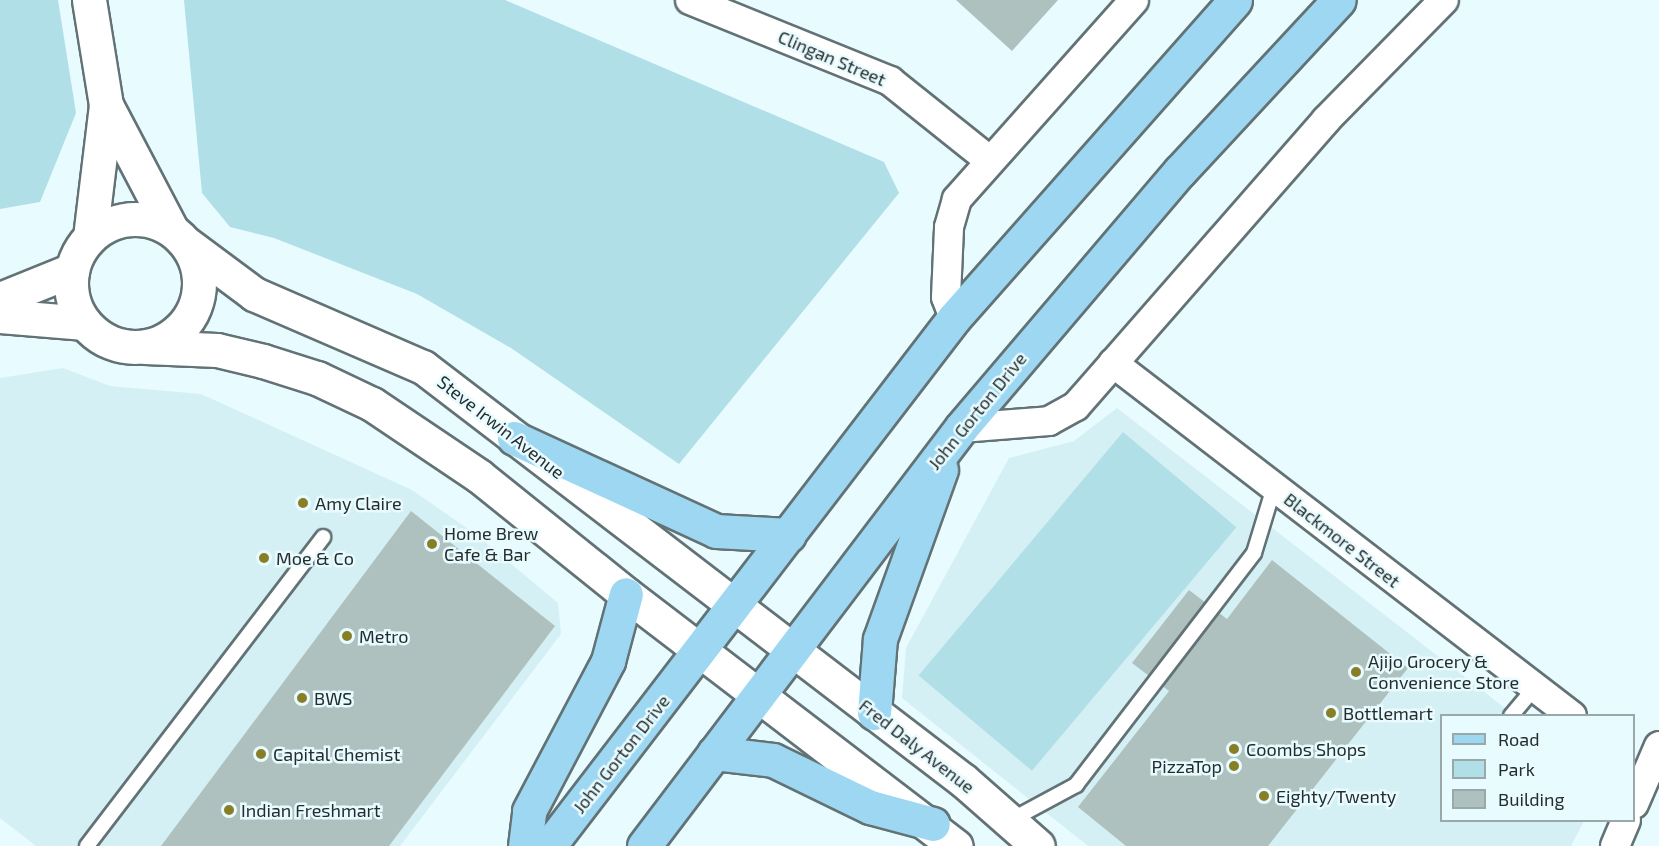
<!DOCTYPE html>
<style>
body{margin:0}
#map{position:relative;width:1659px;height:846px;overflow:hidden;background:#e8fbfe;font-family:"Exo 2",sans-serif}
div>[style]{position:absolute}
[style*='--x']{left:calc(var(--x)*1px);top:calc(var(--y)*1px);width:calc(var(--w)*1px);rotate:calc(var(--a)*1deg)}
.built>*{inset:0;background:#d4f0f4}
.green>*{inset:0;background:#b1dfe7;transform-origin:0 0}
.building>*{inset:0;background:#afc1be}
.roads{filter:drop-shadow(2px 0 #627275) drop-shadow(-2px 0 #627275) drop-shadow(0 2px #627275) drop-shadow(0 -2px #627275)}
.lane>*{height:14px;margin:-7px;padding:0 7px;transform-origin:7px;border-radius:7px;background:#fff}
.street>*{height:28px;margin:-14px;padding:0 14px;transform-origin:14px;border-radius:14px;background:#fff}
.secondary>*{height:33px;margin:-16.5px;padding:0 16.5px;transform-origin:16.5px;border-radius:16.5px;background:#fff}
.secondary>.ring{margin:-16.5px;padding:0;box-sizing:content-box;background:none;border:33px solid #fff;border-radius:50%}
.primary>*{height:33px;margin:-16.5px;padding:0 16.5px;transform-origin:16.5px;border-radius:16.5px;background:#9dd7f2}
.dots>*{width:16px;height:16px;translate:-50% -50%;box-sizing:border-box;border:3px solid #e8fbfe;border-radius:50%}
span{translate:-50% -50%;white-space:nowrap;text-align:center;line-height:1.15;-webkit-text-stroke:5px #e8fbfe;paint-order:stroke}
.street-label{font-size:18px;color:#252c2d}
.poi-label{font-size:18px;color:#252c2d}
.left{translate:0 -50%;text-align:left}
.right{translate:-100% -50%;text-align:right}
.legend{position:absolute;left:1440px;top:714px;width:195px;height:108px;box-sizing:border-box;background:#e8fbfe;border:2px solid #9aa8aa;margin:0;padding:8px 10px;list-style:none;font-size:18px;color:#252c2d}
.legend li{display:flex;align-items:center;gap:12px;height:30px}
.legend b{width:30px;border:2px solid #9aa8aa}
</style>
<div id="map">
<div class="built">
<i style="clip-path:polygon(63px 368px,110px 386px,201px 394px,412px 490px,474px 533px,558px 603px,561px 634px,400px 846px,36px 846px,0 818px,0 378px)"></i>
<i style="clip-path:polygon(1117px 408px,1514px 715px,1442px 716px,1442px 820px,1584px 821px,1571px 846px,1088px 846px,902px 698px,906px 648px,1009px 458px,1074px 441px)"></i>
</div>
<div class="green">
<i style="clip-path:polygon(0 0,58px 0,76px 113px,40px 202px,0 209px)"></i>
<i style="clip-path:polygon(184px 0,505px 0,884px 162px,899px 193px,679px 464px,511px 348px,417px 294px,274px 238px,230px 227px,202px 193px)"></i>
<i style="left:1123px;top:432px;width:148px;height:318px;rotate:40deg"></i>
</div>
<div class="building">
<i style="clip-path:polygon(956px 0,1058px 0,1012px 51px)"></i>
<i style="clip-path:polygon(411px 511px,555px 626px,389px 846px,161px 846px)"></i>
<i style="clip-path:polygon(1272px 560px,1408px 668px,1268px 846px,1126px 846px,1078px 807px,1169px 691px,1132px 663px,1189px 590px,1227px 619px)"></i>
</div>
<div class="roads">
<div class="lane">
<i style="--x:1511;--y:716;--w:38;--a:-50"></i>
<i style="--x:1011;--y:820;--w:74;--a:-28.3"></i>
<i style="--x:1076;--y:785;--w:292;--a:-52.5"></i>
<i style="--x:1254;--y:553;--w:69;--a:-73.1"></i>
<i style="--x:87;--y:846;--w:389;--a:-52.6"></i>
</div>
<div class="street">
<i style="--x:690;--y:0;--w:216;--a:22"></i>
<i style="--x:890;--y:81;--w:127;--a:38.6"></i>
<i style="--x:954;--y:318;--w:22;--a:-111"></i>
<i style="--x:946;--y:297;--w:70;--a:-87.5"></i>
<i style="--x:949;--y:227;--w:29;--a:-74"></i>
<i style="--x:957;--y:199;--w:266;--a:-48.3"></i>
<i style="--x:1113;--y:363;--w:579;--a:37.56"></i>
<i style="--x:961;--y:428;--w:88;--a:-4.5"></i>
<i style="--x:1049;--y:421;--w:31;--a:-29"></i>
<i style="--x:1076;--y:406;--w:380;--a:-48.8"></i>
<i style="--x:1326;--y:120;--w:168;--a:-45.5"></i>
<i style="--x:1634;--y:804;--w:63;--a:-66.7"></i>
<i style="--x:1615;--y:846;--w:28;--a:-67"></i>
</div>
<div class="secondary">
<i style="--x:89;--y:0;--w:106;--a:80.8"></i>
<i style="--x:106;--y:105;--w:133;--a:96.9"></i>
<i style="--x:106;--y:105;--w:140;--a:62.3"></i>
<i class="ring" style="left:71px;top:219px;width:95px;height:95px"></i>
<i style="--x:187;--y:244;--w:84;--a:36.7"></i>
<i style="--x:254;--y:294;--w:184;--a:23.4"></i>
<i style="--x:423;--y:367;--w:681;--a:37.43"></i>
<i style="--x:964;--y:781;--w:98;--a:41.3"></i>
<i style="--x:0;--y:299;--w:78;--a:-21.9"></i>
<i style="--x:0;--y:316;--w:85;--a:4.7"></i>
<i style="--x:145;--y:347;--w:72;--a:2.4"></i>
<i style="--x:217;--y:350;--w:47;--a:13.4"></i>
<i style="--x:263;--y:361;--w:57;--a:17.5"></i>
<i style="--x:317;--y:378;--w:61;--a:25.3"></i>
<i style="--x:372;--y:404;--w:129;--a:33.9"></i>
<i style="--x:479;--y:476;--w:189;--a:38.8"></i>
<i style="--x:626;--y:594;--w:415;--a:37.4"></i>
</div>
<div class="primary">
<i style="--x:514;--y:438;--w:222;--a:24.7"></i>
<i style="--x:716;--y:531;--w:73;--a:3.1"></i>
<i style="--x:874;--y:713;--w:74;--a:-85.4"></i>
<i style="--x:880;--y:639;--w:180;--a:-70.2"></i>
<i style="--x:714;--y:753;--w:59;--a:6.8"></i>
<i style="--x:773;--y:760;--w:108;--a:25.9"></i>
<i style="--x:870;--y:807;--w:65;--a:15.1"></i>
<i style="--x:525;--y:846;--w:35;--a:-83"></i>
<i style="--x:529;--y:811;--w:170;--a:-62.2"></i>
<i style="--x:608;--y:661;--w:69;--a:-75"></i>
<i style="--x:549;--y:846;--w:665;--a:-52.51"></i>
<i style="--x:954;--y:318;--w:424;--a:-48.5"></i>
<i style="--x:644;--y:846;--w:525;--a:-52.82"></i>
<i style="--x:961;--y:428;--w:338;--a:-49.6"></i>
<i style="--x:1180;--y:171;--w:233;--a:-47.1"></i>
</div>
</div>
<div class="dots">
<i style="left:303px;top:503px;background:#887e25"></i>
<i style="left:432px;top:544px;background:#887e25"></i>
<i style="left:264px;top:558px;background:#887e25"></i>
<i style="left:347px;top:636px;background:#887e25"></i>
<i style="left:1356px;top:672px;background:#887e25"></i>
<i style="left:302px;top:698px;background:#887e25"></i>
<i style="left:1331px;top:713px;background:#887e25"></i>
<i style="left:1234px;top:749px;background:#887e25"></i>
<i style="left:261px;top:754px;background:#887e25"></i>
<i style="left:1234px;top:766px;background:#887e25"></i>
<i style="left:1264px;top:796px;background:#887e25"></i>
<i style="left:229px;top:810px;background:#887e25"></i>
</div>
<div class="street-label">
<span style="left:832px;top:58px;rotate:23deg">Clingan Street</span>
<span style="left:977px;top:411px;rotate:-51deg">John Gorton Drive</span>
<span style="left:501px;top:427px;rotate:38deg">Steve Irwin Avenue</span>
<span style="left:1342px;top:540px;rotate:38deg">Blackmore Street</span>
<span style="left:917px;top:746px;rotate:38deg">Fred Daly Avenue</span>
<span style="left:621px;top:754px;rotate:-52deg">John Gorton Drive</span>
</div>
<div class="poi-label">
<span class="left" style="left:315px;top:503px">Amy Claire</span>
<span class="left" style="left:444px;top:544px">Home Brew<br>Cafe &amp; Bar</span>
<span class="left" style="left:276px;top:558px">Moe &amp; Co</span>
<span class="left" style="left:359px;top:636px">Metro</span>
<span class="left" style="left:1368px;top:672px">Ajijo Grocery &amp;<br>Convenience Store</span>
<span class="left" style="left:314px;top:698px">BWS</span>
<span class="left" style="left:1343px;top:713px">Bottlemart</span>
<span class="left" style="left:1246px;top:749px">Coombs Shops</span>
<span class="left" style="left:273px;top:754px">Capital Chemist</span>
<span class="right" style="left:1222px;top:766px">PizzaTop</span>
<span class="left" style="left:1276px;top:796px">Eighty/Twenty</span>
<span class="left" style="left:241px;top:810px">Indian Freshmart</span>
</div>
<ul class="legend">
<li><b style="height:8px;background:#9dd7f2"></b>Road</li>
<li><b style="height:16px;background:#b1dfe7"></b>Park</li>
<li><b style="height:16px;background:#afc1be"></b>Building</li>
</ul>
</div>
